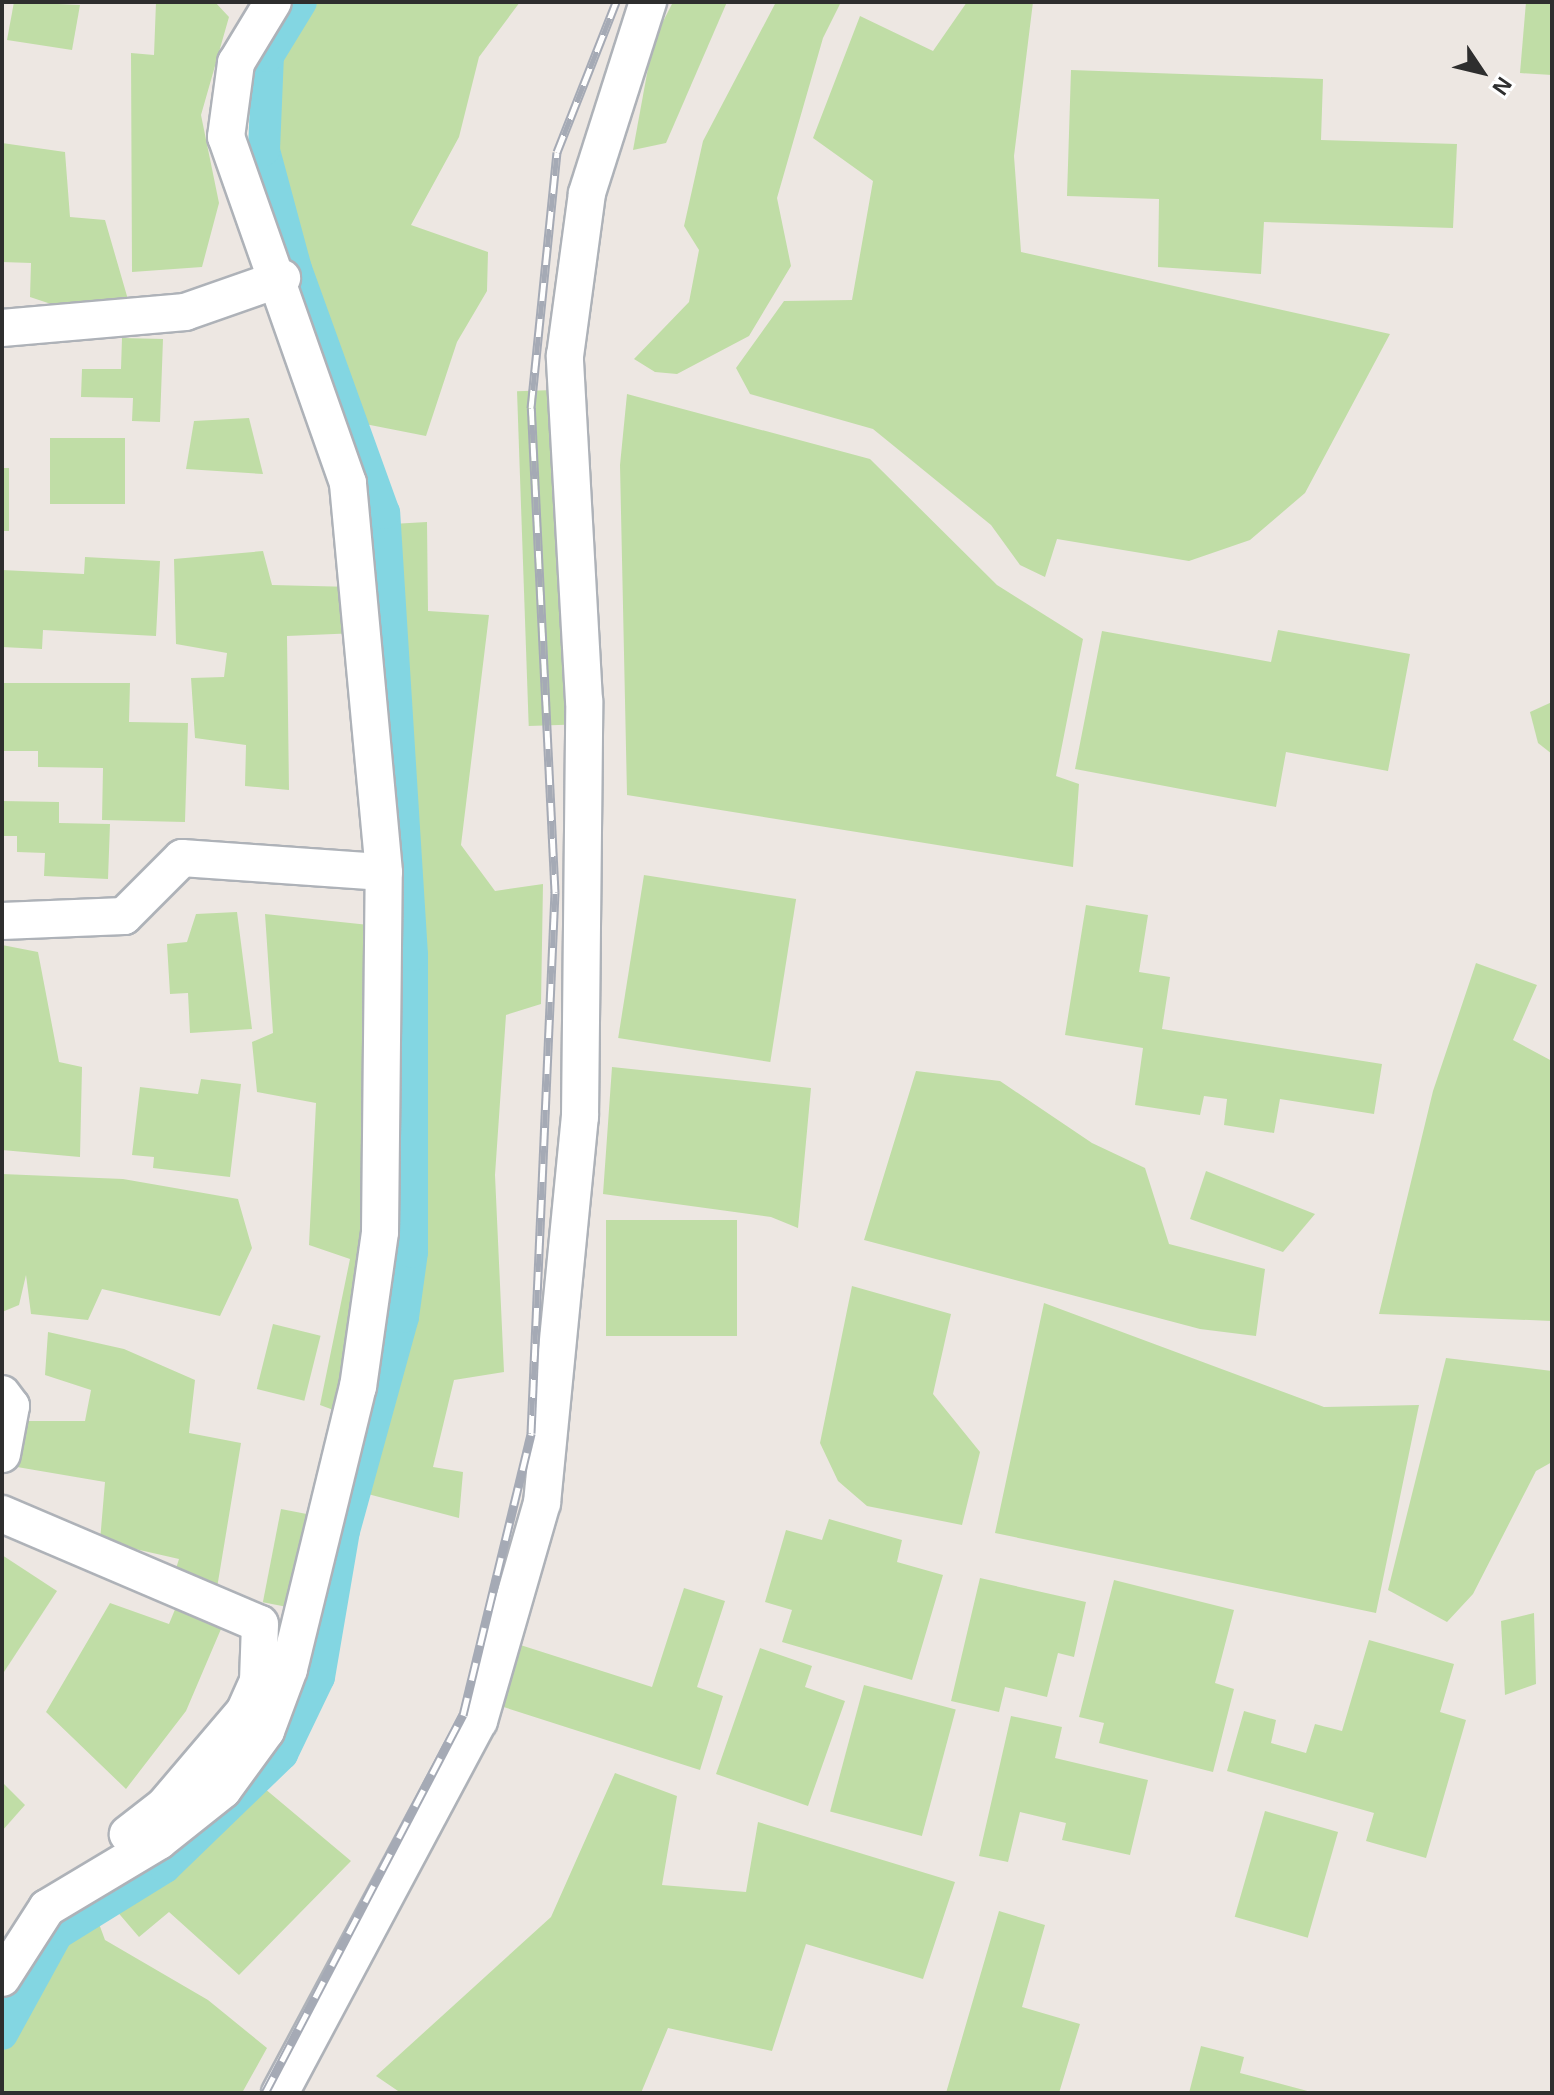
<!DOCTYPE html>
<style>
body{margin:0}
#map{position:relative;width:1554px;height:2095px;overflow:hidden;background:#ede7e2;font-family:Helvetica,sans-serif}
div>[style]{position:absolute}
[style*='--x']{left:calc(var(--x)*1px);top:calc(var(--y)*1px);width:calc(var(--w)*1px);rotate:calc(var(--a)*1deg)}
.green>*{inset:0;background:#c0dda6;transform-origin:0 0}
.canal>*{height:32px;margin:-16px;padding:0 16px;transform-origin:16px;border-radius:16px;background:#83d6e2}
.roads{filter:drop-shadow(2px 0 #aeb2b8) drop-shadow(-2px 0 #aeb2b8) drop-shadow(0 2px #aeb2b8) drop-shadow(0 -2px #aeb2b8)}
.minor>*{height:36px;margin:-18px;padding:0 18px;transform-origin:18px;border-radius:18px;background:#fff}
.rail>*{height:9px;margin-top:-4.5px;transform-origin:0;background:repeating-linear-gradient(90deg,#fff 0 18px,#a5aab5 0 36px);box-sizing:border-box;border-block:2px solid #a5aab5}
span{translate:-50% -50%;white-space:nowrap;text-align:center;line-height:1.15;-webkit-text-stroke:8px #fff;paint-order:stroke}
.frame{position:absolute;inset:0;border:4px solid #2e2e2e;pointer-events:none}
.north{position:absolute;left:1442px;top:32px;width:80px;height:80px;-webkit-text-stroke:6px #fff;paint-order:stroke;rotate:125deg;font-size:22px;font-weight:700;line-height:32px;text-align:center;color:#2e2e2e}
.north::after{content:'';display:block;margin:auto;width:28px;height:36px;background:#2e2e2e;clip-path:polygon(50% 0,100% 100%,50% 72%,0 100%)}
</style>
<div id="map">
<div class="green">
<i style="clip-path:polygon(14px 2px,80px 5px,72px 50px,7px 40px)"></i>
<i style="clip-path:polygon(156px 2px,215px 2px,229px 17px,201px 115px,219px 203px,202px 267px,132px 272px,131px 53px,154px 55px)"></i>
<i style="clip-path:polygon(312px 2px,520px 2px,479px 57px,459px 137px,411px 225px,488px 252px,487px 291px,457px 342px,426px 436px,365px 424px,308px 276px,272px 155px,280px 60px)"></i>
<i style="clip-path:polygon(673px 2px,727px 2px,666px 143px,633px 150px,653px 41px)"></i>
<i style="clip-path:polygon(776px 2px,841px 2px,823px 38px,777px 198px,791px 266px,749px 336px,677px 374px,655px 372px,634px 359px,689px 302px,699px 250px,684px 226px,703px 141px)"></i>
<i style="clip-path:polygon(967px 2px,1033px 2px,1014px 156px,1021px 252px,1390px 334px,1305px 493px,1250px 540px,1189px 561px,1057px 539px,1045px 577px,1020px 565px,991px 525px,873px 429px,750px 394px,736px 368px,784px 301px,852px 300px,873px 181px,813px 138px,860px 16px,933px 51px)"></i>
<i style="clip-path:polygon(1526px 2px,1552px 2px,1552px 75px,1520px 73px)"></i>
<i style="clip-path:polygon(1071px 70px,1323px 79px,1321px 140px,1457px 144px,1453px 228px,1264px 222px,1261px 274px,1158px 267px,1159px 199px,1067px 196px)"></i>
<i style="clip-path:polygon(2px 143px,65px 152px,70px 217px,105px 220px,129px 303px,81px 314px,30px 297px,31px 263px,2px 262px)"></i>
<i style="clip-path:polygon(122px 338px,163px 339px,160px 422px,132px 421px,133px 398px,81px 397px,82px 369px,121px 369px)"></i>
<i style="left:554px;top:390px;width:335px;height:37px;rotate:88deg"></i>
<i style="clip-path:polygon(627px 394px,870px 459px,997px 585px,1083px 639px,1056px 776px,1079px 784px,1073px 867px,627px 795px,620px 465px)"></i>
<i style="clip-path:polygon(249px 418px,263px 474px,186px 469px,194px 421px)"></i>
<i style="left:50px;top:438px;width:75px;height:66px"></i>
<i style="left:2px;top:468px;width:7px;height:63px"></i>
<i style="clip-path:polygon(427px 522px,428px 611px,489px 615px,461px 845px,495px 891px,543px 884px,541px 1004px,506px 1015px,495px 1175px,504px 1372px,454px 1380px,433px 1467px,463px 1472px,459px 1518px,364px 1493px,412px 1321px,419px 1253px,421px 951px,392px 524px)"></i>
<i style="clip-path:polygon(263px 551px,272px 585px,354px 587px,358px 633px,287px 636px,289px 790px,245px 786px,246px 745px,195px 738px,191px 678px,224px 677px,227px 653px,176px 644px,174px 559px)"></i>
<i style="clip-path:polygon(85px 557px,160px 561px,156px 636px,43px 630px,42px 649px,2px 647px,2px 570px,84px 574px)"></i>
<i style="clip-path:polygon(1278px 630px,1410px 654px,1388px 771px,1286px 752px,1276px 807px,1075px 769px,1102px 631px,1271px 662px)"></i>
<i style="clip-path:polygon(2px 683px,130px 683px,129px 722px,188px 723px,185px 822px,102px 820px,103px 768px,38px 767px,38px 751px,2px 751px)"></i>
<i style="clip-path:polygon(1552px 702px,1552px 754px,1538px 743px,1530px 712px)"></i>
<i style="clip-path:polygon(2px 801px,59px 802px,59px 823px,110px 824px,108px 879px,44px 876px,45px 853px,17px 852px,17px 836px,2px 836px)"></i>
<i style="left:644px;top:875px;width:154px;height:165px;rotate:9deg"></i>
<i style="clip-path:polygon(1086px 905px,1148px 915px,1139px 972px,1170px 977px,1162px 1029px,1382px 1064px,1374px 1114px,1280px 1099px,1274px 1133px,1224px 1125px,1227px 1099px,1204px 1096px,1200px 1115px,1135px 1105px,1143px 1048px,1065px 1035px)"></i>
<i style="clip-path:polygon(237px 912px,252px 1029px,190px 1033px,188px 993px,170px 994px,167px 944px,187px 942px,196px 914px)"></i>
<i style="clip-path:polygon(265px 914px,369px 925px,374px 1253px,347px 1415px,320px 1405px,350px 1259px,309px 1245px,316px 1103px,257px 1092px,252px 1042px,273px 1033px)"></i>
<i style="clip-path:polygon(2px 945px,38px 952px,59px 1062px,82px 1067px,80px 1157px,2px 1150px)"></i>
<i style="clip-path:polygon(1476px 963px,1537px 985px,1513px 1040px,1552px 1061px,1552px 1321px,1379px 1314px,1433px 1091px)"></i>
<i style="clip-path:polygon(612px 1067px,811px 1088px,798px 1228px,771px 1217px,603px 1194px)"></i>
<i style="clip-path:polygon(916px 1071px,1000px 1081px,1092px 1143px,1145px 1168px,1169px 1244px,1265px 1269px,1256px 1336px,1200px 1329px,864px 1240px)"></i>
<i style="clip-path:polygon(201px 1079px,241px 1084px,230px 1177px,153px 1168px,154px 1157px,132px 1155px,140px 1087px,198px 1094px)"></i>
<i style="clip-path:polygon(1206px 1171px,1315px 1214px,1283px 1252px,1190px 1219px)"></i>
<i style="clip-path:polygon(2px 1174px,123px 1179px,238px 1199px,252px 1248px,220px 1316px,102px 1289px,88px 1320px,31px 1314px,26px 1275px,19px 1305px,2px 1312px)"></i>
<i style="left:606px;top:1220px;width:131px;height:116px"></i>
<i style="clip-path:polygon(852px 1286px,951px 1314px,933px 1394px,980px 1452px,962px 1525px,867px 1506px,838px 1481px,820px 1443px)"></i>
<i style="clip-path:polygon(1044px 1303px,1324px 1407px,1419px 1405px,1376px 1613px,995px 1533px)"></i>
<i style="left:273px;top:1324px;width:49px;height:67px;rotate:14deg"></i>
<i style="clip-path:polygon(48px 1332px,124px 1349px,195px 1380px,189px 1433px,241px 1443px,217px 1588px,172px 1581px,179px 1559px,100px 1541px,105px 1482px,17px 1467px,23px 1421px,85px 1421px,91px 1390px,45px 1375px)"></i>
<i style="clip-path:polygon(1446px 1358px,1552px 1371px,1552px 1462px,1536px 1471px,1473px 1594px,1447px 1622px,1388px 1590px)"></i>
<i style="left:281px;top:1509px;width:38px;height:95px;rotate:11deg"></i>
<i style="clip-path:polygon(829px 1519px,902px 1540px,897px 1562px,943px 1575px,912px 1680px,782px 1642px,792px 1610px,765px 1602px,786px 1530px,822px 1540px)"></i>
<i style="clip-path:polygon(2px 1555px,57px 1591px,2px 1675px)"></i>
<i style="clip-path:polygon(980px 1578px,1086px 1602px,1074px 1657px,1058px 1653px,1047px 1697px,1005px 1687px,999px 1712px,951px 1701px)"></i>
<i style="clip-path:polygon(1114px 1580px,1234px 1610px,1215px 1683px,1234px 1689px,1213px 1772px,1099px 1743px,1104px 1723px,1079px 1717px)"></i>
<i style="clip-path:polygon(684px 1588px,725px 1601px,697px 1687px,723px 1696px,700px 1770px,491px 1703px,511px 1642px,652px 1687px)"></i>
<i style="clip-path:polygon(110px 1603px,169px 1624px,176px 1607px,221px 1629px,186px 1711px,126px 1789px,46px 1712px)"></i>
<i style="clip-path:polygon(1534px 1613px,1536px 1684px,1505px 1695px,1501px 1621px)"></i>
<i style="clip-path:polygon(1369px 1640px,1454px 1664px,1440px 1712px,1466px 1720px,1426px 1858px,1366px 1841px,1374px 1813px,1227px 1771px,1244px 1711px,1276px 1720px,1271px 1743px,1306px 1753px,1315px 1724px,1342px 1731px)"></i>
<i style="clip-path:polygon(760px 1648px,812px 1666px,805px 1687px,845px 1701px,808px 1806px,716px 1774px)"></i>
<i style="left:864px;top:1685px;width:95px;height:131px;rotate:15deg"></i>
<i style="clip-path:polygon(1011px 1716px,1062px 1727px,1055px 1758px,1148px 1780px,1130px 1855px,1062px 1840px,1066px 1823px,1020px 1812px,1008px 1862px,979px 1856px)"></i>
<i style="clip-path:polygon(615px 1773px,677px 1796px,662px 1885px,746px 1892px,758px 1822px,955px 1882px,923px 1979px,806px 1944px,772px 2051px,668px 2028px,641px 2093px,401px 2093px,376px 2076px,551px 1917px)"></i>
<i style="clip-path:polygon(2px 1782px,25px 1805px,2px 1831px)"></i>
<i style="clip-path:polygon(264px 1788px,351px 1861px,239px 1975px,169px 1912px,139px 1937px,115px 1909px,171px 1872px)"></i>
<i style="left:1265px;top:1811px;width:76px;height:110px;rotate:16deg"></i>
<i style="clip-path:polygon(999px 1911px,1045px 1925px,1022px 2007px,1080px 2024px,1059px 2093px,946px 2093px)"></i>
<i style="clip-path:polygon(98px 1921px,105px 1940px,208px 2000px,267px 2048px,242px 2093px,2px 2093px,2px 2055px,13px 2025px,62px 1942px)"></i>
<i style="clip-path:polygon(1201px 2046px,1244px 2057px,1240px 2073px,1315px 2093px,1189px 2093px)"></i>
</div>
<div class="canal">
<i style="--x:2;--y:2034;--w:114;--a:-61.2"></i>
<i style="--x:57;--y:1934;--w:127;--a:-31.8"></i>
<i style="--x:165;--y:1867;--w:163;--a:-44"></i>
<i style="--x:282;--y:1754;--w:85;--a:-64.3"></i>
<i style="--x:319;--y:1677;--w:148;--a:-80.3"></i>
<i style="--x:344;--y:1531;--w:222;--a:-74.6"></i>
<i style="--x:403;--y:1317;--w:66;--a:-82.1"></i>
<i style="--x:412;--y:1252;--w:297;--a:-90"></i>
<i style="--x:412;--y:955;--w:443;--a:-93.6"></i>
<i style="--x:384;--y:513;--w:259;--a:-109.8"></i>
<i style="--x:296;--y:269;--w:123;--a:-105.1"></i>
<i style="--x:264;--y:150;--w:94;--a:-87.6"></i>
<i style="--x:268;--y:56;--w:63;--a:-58.6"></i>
</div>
<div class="roads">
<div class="minor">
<i style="--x:2;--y:328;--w:184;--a:-5"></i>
<i style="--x:185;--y:312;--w:103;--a:-19.3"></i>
<i style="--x:2;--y:921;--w:122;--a:-2.3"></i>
<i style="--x:124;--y:916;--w:82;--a:-45"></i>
<i style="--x:182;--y:858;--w:202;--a:4"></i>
<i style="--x:2;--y:1394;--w:15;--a:53"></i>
<i style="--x:11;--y:1406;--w:49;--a:100.6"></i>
<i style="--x:2;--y:1514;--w:280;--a:23.1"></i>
<i style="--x:260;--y:1624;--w:57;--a:92"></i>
<i style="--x:258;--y:1681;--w:34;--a:114"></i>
<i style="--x:244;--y:1712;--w:123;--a:130.4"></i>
<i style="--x:164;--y:1806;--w:46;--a:142.1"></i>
<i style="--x:2;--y:1978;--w:83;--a:-57.3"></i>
<i style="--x:47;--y:1908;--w:131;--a:-30.9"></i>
<i style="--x:159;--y:1841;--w:82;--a:-38.6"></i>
<i style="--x:223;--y:1790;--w:73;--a:-53.9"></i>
<i style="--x:266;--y:1731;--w:66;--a:-69.6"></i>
<i style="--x:289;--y:1669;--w:290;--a:-76.3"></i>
<i style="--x:358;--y:1387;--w:157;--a:-81.9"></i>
<i style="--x:380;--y:1232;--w:360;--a:-89.4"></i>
<i style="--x:384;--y:872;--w:391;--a:-95.3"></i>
<i style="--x:348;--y:483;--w:367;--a:-109.4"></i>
<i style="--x:226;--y:137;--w:75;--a:-82.3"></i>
<i style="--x:236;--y:63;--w:71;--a:-58.8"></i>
<i style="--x:280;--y:2093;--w:422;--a:-61.9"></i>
<i style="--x:479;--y:1721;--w:227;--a:-73.9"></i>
<i style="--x:542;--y:1503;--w:388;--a:-84.4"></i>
<i style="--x:580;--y:1117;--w:416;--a:-89.4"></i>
<i style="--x:584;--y:701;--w:346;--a:-93.2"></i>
<i style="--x:565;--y:356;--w:164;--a:-82.3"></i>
<i style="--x:587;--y:193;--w:201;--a:-72.3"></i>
</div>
</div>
<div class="rail">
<i style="--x:265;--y:2093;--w:427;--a:-62.4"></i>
<i style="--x:463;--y:1715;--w:290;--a:-76.4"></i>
<i style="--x:531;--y:1433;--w:542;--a:-87.46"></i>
<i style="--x:555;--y:892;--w:485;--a:-92.8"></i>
<i style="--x:531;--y:408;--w:257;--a:-84.2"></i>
<i style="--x:557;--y:152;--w:161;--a:-68.5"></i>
</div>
<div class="frame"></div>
<div class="north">N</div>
</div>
